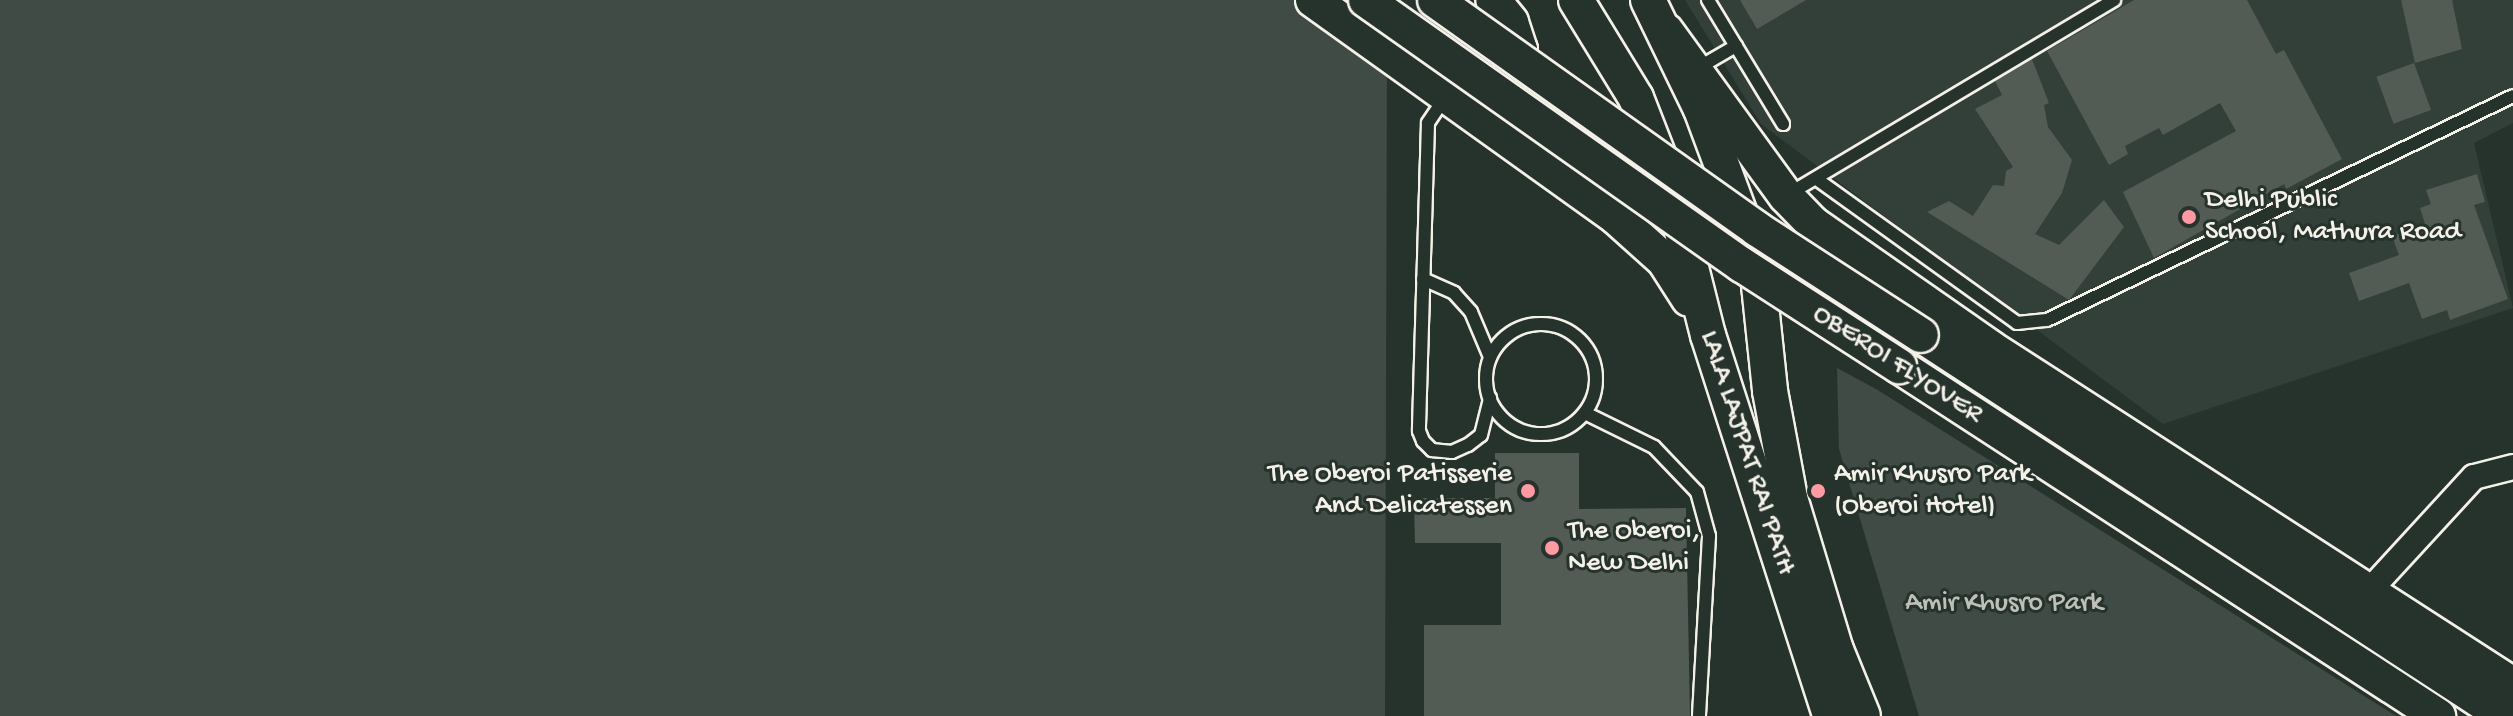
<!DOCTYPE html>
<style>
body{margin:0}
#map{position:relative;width:2513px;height:716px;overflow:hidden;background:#26332d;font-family:"Gochi Hand",sans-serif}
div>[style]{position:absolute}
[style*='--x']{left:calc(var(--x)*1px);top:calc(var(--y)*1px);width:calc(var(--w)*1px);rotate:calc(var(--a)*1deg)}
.built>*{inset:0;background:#333f39}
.green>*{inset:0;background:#414b45}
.building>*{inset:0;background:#525c55;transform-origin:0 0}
.roads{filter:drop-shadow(2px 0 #f4f1e8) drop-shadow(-2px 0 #f4f1e8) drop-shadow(0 2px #f4f1e8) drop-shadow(0 -2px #f4f1e8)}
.service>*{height:12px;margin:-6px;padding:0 6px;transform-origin:6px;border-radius:6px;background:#26332d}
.service>.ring{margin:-6px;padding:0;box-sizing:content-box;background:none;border:12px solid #26332d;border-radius:50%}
.minor>*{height:24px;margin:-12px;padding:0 12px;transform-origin:12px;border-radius:12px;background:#26332d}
.secondary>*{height:34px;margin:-17px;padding:0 17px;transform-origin:17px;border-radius:17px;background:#26332d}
.bridges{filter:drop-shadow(2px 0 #f4f1e8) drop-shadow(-2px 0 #f4f1e8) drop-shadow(0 2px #f4f1e8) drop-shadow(0 -2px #f4f1e8)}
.secondary-bridge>*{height:34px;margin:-17px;padding:0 17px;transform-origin:17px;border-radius:17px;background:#26332d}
.dots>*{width:22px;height:22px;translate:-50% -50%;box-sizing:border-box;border:4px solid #26332d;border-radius:50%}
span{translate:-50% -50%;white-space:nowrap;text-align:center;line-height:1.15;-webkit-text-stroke:6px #26332d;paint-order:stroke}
.poi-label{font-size:28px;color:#f4f1e8}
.left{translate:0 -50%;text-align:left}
.right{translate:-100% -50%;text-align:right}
.street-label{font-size:28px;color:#f4f1e8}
.park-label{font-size:28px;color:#bebfb7}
</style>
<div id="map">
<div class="built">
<i style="clip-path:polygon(1685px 0,2513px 0,2513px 123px,2474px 143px,2513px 308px,2163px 424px,1761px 124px)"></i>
</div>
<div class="green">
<i style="clip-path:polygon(0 0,1302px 0,1387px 58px,1385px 716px,0 716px)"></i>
<i style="clip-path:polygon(1837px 368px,1876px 389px,2396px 716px,1919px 716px,1839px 449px)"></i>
</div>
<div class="building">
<i style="clip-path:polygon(1740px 0,1806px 0,1757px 29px)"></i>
<i style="clip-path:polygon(2134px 0,2247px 0,2276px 54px,2284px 50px,2342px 159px,2286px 189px,2284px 184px,2154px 258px,2123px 192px,2236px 131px,2220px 103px,2163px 135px,2159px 128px,2125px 146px,2128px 154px,2109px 165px,2047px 51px)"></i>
<i style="clip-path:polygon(2401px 0,2452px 0,2462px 49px,2415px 63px)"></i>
<i style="clip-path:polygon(2032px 59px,2049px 103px,2044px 105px,2048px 127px,2072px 160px,2062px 193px,2035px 234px,2059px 245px,2104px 200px,2124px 227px,2069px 300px,1927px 212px,1949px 201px,1973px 216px,1993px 185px,2004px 186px,2006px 171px,2013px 167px,1975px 109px,2002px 95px,1995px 81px)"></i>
<i style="left:2414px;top:63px;width:50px;height:40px;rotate:70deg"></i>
<i style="clip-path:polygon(2477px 174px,2485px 202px,2474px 205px,2508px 299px,2450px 320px,2447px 310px,2422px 319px,2409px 283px,2359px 301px,2349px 273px,2399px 255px,2392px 236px,2425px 224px,2420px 208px,2431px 204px,2426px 190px)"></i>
<i style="clip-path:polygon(1495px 453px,1579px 453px,1579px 509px,1686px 508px,1690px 716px,1424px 716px,1424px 625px,1501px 625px,1501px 543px,1415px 543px,1414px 498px,1495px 498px)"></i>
</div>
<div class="roads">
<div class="service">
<i style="--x:1708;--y:0;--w:145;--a:58.8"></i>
<i style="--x:1698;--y:68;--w:44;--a:-30.1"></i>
<i style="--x:1444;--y:99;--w:29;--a:124"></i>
<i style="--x:1428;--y:123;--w:308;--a:91.7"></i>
<i style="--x:1419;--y:431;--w:11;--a:68"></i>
<i style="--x:1423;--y:441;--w:13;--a:45"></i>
<i style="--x:1432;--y:450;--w:20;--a:6"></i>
<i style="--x:1452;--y:452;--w:17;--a:-24"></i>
<i style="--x:1468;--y:445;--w:16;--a:-38"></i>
<i style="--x:1481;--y:435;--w:38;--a:-76"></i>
<i style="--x:1818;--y:180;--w:245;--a:35.7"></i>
<i style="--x:2017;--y:323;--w:30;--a:-6"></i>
<i style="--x:2047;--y:320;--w:517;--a:-25.67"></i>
<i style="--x:1787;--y:195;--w:381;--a:-30.8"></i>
<i style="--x:1423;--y:279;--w:34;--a:24"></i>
<i style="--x:1454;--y:293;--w:25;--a:48"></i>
<i style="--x:1471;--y:312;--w:49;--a:67.1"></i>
<i class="ring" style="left:1486px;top:324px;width:98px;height:98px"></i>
<i style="--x:1585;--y:413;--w:77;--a:26.2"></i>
<i style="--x:1654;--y:447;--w:62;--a:46.3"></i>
<i style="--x:1697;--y:492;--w:46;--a:74.7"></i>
<i style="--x:1709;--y:536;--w:180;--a:93.2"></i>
</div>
<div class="minor">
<i style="--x:2369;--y:591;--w:155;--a:-47.4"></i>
<i style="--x:2474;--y:477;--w:40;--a:-14.4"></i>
</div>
<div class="secondary">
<i style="--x:1313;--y:0;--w:373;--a:35.6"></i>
<i style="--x:1616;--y:217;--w:64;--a:41.9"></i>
<i style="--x:1664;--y:260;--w:46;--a:57.3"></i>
<i style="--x:1576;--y:0;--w:115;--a:58.5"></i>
<i style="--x:1636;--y:98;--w:97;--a:68.7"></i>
<i style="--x:1671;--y:188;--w:152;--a:75.9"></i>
<i style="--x:1708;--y:335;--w:400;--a:72.2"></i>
<i style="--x:1648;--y:0;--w:121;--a:64.1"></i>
<i style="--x:1701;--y:109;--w:158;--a:69.6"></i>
<i style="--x:1756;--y:257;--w:135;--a:84"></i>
<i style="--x:1770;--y:391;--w:109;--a:79.4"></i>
<i style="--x:1790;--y:498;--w:159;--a:73.2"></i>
<i style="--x:1836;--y:650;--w:71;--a:67.8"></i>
<i style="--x:1666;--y:31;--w:204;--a:54"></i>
<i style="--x:1786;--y:196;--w:39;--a:46"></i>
<i style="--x:1813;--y:224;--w:215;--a:34.9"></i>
<i style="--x:1989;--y:347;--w:624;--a:32.82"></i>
<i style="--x:1471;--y:98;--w:37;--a:-19"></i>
<i style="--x:1506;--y:86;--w:39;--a:-69"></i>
<i style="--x:1520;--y:50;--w:29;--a:-108"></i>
<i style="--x:1511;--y:22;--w:28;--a:-129"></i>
<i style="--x:1921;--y:335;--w:696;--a:33.17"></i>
<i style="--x:1899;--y:366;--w:643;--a:33"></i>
</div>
</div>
<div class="bridges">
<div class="secondary-bridge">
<i style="--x:1366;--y:0;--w:460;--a:35.2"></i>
<i style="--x:1742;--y:265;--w:187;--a:32.8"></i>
<i style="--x:1435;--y:0;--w:395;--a:35.4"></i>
<i style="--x:1757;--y:229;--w:195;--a:32.9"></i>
</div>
</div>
<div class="dots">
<i style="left:2189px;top:217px;background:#ff9aa2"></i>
<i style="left:1528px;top:491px;background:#ff9aa2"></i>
<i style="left:1818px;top:491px;background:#ff9aa2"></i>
<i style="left:1552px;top:548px;background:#ff9aa2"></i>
</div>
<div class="poi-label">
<span class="left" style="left:2205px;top:217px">Delhi Public<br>School, Mathura Road</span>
<span class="right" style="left:1512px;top:491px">The Oberoi Patisserie<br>And Delicatessen</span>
<span class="left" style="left:1834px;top:491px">Amir Khusro Park<br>(Oberoi Hotel)</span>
<span class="left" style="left:1568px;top:548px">The Oberoi,<br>New Delhi</span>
</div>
<div class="street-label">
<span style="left:1897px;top:365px;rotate:33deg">OBEROI FLYOVER</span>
<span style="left:1746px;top:453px;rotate:72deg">LALA LAJPAT RAI PATH</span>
</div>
<div class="park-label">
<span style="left:2004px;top:604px">Amir Khusro Park</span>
</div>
</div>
